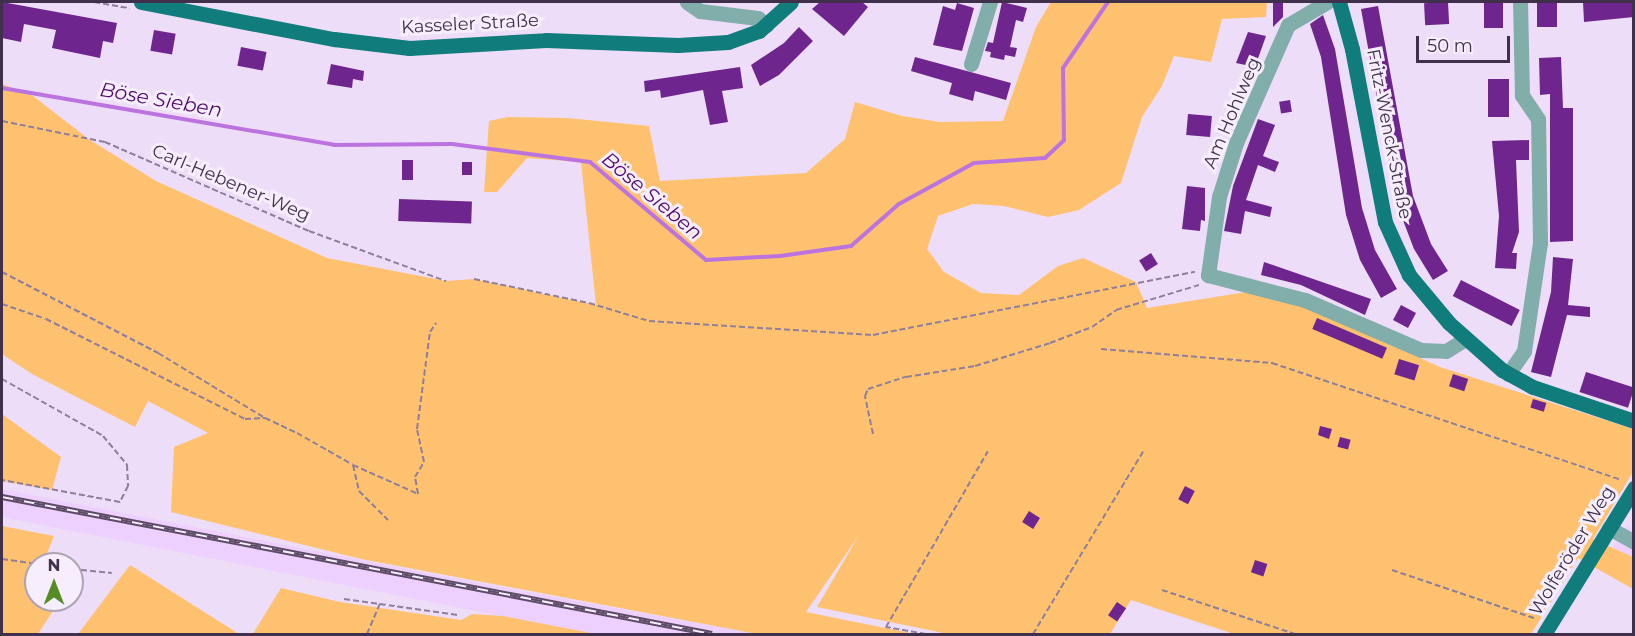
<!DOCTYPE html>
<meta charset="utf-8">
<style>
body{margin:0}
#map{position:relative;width:1635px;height:636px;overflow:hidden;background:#eeddf8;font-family:Montserrat,sans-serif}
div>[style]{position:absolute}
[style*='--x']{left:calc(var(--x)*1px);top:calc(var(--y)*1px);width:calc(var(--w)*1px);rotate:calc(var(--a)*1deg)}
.built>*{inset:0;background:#edd0fd}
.green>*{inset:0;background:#fdc170}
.stream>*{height:4px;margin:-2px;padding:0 2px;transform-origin:2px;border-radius:2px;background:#bb74df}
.building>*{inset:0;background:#6e268e;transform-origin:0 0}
.path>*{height:2px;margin-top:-1px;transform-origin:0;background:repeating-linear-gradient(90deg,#907f9a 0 6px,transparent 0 9px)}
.minor>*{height:15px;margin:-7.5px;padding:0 7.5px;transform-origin:7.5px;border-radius:7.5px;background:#81adab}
.major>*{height:15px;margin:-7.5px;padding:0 7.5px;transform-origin:7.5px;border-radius:7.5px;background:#107c7b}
.rail>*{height:6px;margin-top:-3px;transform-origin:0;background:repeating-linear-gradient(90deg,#f6eefc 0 11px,#5c4b66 0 22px);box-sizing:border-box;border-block:2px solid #5c4b66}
span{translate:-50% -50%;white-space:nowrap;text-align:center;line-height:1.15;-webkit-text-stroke:6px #f6eefc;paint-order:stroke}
.street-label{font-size:18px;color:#41304b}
.water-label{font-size:20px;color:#530a6f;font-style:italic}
.frame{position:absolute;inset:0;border:3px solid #41304b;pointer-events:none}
.north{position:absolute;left:24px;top:552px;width:60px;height:60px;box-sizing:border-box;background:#f6eefc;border:2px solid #aea2b5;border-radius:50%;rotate:0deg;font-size:16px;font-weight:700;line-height:24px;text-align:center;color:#41304b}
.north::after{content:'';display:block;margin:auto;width:21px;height:27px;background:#568c26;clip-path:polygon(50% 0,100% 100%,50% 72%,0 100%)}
.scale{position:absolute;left:1416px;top:36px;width:94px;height:27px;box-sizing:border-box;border:3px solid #41304b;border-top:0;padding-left:8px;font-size:18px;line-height:21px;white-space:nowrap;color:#41304b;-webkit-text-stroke:4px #f6eefc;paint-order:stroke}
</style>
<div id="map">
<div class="built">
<i style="clip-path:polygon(2px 489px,447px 577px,757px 634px,596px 634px,557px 627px,2px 517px)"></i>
<i style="clip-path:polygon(1627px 525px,1633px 532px,1633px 557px,1613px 548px)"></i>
</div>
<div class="green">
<i style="clip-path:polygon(1051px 2px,1267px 2px,1266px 17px,1222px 19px,1211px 62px,1174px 56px,1162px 86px,1142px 117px,1121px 183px,1079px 210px,1048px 217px,1004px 206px,973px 204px,938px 216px,927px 249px,944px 272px,981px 293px,1019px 295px,1058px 266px,1083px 258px,1136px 282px,1147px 308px,1246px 292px,1306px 307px,1440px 367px,1630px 428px,1633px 431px,1633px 472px,1593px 539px,1633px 557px,1633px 589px,1578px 558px,1531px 634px,1234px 634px,1131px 600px,1110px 634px,948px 634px,817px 607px,859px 535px,806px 612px,915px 634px,757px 634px,361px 559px,171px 512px,174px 447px,208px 433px,148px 401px,135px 427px,32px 374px,2px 354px,2px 84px,33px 96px,90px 140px,156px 181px,327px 258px,446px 281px,474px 279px,596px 305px,581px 162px,527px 158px,497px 192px,484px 192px,489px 121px,508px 117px,567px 118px,649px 126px,660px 181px,806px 173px,845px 139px,855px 102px,902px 116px,940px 122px,1003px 121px,1036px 27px)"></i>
<i style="clip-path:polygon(2px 414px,61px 457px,52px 490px,2px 481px)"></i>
<i style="clip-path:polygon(2px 526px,54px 536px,43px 564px,36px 564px,36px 600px,60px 600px,38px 634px,2px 634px)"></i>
<i style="clip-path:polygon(130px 565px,239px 634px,78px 634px)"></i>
<i style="clip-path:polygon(281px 588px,340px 602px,461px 620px,472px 614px,503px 616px,596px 634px,253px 634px)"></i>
</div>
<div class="stream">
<i style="--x:2;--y:88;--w:337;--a:9.7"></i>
<i style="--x:334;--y:145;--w:118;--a:-0.5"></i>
<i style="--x:452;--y:144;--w:139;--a:7.4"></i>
<i style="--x:590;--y:162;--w:152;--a:40.2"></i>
<i style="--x:706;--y:260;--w:74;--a:-3.1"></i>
<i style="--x:780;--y:256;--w:72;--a:-8"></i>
<i style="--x:851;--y:246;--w:64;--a:-41.2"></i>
<i style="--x:899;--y:204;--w:85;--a:-28.7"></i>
<i style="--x:974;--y:163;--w:71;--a:-4"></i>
<i style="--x:1045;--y:158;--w:26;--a:-43"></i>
<i style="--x:1064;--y:140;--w:72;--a:-90.8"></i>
<i style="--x:1063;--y:68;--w:80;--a:-55.7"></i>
</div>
<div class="building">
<i style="clip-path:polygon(2px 2px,117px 23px,113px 43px,103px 41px,100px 58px,52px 48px,56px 30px,24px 24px,21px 42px,2px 38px)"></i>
<i style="clip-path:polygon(820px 2px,862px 2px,868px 7px,844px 36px,812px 9px)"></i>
<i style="clip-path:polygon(1002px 2px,1027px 8px,1023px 22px,1016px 20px,1010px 47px,1017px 48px,1015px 57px,1005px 55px,1004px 60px,990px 57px,991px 52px,985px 51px,988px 42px,993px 43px)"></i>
<i style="clip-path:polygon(1273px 2px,1283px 2px,1283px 17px,1273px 27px)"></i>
<i style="left:1448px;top:2px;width:22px;height:24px;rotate:87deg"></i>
<i style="left:1484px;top:2px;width:19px;height:26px"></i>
<i style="left:1537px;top:2px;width:20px;height:25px"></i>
<i style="clip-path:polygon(1583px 2px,1634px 2px,1634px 17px,1584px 22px)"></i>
<i style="clip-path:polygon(957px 3px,974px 8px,962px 51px,933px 45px,943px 6px,955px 10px)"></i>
<i style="clip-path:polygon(1378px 6px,1413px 196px,1431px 244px,1448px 271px,1433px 280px,1414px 249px,1396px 202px,1361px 9px)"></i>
<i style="clip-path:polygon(1323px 15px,1335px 49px,1362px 208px,1375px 250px,1397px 289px,1381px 298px,1360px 260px,1346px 215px,1321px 57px,1310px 24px)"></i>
<i style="clip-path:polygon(799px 27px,813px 41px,779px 75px,760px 86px,751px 65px,784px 43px)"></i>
<i style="left:154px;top:30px;width:22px;height:21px;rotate:10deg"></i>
<i style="clip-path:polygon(1248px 32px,1266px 36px,1255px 67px,1236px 63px)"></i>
<i style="left:241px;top:47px;width:26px;height:19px;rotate:11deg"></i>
<i style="clip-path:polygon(915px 57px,1011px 83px,1006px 100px,975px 91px,973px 101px,949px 94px,952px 83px,911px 71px)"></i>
<i style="clip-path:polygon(1561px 57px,1563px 108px,1573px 108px,1573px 241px,1550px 242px,1550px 94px,1540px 95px,1539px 58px)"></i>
<i style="clip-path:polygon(331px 64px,364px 71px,363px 81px,353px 79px,352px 88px,327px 84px)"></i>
<i style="clip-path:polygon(740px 67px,743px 88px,722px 91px,728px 122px,710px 125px,703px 90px,661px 98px,660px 90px,645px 92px,644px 81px)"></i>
<i style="left:1509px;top:79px;width:38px;height:21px;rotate:90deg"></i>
<i style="left:1290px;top:100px;width:12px;height:11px;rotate:81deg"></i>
<i style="left:1188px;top:114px;width:24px;height:21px;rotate:5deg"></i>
<i style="clip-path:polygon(1258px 119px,1275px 125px,1263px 156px,1279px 162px,1275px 172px,1258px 165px,1246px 200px,1272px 207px,1270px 217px,1245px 211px,1241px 234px,1224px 231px,1233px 186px)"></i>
<i style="clip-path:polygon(1529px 140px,1529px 160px,1516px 160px,1519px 232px,1512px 253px,1517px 253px,1516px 269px,1495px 268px,1499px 216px,1492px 141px)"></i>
<i style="left:402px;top:160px;width:11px;height:20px"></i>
<i style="left:462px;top:162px;width:10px;height:13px"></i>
<i style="clip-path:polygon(1187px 186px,1205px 188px,1205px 221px,1201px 220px,1200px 231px,1182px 229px)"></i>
<i style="left:399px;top:199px;width:73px;height:22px;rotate:2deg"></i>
<i style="left:1151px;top:253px;width:13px;height:14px;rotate:58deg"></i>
<i style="clip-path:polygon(1553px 257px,1573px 259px,1568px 305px,1590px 307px,1590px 317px,1567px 315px,1551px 377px,1531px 372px,1551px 292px)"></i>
<i style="clip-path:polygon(1264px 262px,1371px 299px,1365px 315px,1301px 285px,1261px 275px)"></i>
<i style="left:1461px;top:280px;width:66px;height:18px;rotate:27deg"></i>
<i style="left:1401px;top:305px;width:17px;height:17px;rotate:28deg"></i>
<i style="left:1317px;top:318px;width:76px;height:12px;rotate:23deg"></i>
<i style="left:1399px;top:359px;width:21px;height:16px;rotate:17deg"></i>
<i style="left:1586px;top:372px;width:51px;height:21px;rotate:18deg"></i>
<i style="left:1453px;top:374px;width:16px;height:13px;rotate:18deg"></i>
<i style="left:1533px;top:399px;width:14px;height:9px;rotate:17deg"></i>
<i style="clip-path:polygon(1320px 426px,1332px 429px,1329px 439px,1318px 435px)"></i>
<i style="left:1340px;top:437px;width:11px;height:10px;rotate:15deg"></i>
<i style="left:1185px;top:486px;width:11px;height:15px;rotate:27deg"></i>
<i style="left:1029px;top:511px;width:13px;height:13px;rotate:32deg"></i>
<i style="left:1255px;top:560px;width:13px;height:13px;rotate:18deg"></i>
<i style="left:1117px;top:602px;width:11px;height:16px;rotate:34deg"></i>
</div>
<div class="path">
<i style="--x:94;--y:2;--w:36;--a:10"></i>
<i style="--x:2;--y:121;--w:105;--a:11.5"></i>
<i style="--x:105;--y:142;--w:223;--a:23.6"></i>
<i style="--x:309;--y:231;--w:146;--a:20.1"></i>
<i style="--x:2;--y:272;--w:176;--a:27.4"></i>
<i style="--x:158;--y:353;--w:125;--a:31.3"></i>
<i style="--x:474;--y:279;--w:117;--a:11.8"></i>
<i style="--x:589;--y:303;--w:63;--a:16.7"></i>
<i style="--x:649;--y:321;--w:224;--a:3.6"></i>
<i style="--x:873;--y:335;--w:328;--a:-11.1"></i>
<i style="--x:2;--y:304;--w:46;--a:18.8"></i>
<i style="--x:46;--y:319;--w:223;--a:26.7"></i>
<i style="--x:245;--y:419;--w:20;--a:-3"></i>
<i style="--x:265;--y:418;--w:35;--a:25"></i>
<i style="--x:297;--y:433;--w:64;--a:29.7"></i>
<i style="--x:353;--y:465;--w:27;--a:77"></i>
<i style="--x:359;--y:491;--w:41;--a:45"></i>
<i style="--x:1101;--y:349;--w:172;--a:4.7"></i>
<i style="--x:1272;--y:363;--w:369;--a:18.5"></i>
<i style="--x:2;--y:379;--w:116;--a:29.4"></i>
<i style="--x:103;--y:436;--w:38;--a:50"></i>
<i style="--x:127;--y:465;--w:21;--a:87"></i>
<i style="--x:128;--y:486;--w:18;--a:117"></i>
<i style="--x:120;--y:502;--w:120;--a:-169.4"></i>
<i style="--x:873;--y:434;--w:39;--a:-102"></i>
<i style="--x:865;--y:396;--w:8;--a:-67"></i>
<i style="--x:868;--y:389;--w:40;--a:-18"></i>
<i style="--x:906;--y:377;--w:70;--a:-9.1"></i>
<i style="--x:975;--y:366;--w:78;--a:-17"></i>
<i style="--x:1050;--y:343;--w:45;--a:-20.9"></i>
<i style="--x:1092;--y:327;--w:29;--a:-35"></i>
<i style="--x:1116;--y:310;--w:87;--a:-16.8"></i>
<i style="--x:353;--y:465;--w:71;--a:24"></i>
<i style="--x:418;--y:494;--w:17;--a:-100"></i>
<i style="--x:415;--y:477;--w:17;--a:-59"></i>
<i style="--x:424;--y:462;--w:34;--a:-102"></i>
<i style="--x:417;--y:429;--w:98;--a:-82.4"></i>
<i style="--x:430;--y:332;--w:11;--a:-56"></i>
<i style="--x:2;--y:559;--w:36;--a:8"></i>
<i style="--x:72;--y:569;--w:40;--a:5.7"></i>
<i style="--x:1392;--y:570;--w:153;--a:18.7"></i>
<i style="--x:1162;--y:590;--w:140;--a:18.3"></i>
<i style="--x:344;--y:599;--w:115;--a:8"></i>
<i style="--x:367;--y:634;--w:33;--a:-67"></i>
<i style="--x:926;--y:634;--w:41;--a:-170.1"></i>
<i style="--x:886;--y:627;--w:203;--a:-59.9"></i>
<i style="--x:1033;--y:634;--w:215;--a:-58.9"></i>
</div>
<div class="minor">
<i style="--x:687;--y:2;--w:16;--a:35"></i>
<i style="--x:700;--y:11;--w:58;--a:6.9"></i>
<i style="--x:758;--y:18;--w:11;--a:41"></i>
<i style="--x:1327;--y:2;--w:45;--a:149.5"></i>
<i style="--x:1288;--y:25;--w:129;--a:113.8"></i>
<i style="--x:1236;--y:143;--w:57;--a:107.5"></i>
<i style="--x:1219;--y:197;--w:79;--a:98"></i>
<i style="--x:1208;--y:275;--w:100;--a:14.5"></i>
<i style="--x:1305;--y:300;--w:126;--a:23.3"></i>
<i style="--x:1421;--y:350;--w:25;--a:2"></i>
<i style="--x:1446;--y:351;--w:22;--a:-32"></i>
<i style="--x:971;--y:64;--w:65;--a:-73"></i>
<i style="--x:1508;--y:374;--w:28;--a:-55"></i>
<i style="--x:1524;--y:351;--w:109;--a:-81.6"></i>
<i style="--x:1540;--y:243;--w:124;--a:-90.9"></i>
<i style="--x:1538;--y:119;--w:29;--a:-124"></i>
<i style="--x:1522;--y:95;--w:93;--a:-91.2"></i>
<i style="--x:1609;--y:528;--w:29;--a:29"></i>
</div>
<div class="major">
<i style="--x:141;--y:2;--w:197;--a:10.9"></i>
<i style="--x:334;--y:39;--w:76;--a:6.8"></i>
<i style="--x:409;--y:48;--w:137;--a:-3.3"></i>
<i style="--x:546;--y:40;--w:132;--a:2.2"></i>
<i style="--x:678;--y:45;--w:50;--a:-3.4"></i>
<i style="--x:728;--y:42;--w:33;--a:-20"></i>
<i style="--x:759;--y:31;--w:43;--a:-42.2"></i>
<i style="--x:1339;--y:2;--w:49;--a:74.5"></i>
<i style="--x:1352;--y:49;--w:176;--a:79.2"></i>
<i style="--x:1385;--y:222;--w:58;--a:65.6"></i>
<i style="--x:1409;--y:275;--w:62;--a:50.2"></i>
<i style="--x:1449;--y:323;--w:71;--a:41.6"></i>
<i style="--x:1502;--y:370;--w:35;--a:29"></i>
<i style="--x:1533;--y:387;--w:107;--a:18.6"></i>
<i style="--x:1544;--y:634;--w:172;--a:-58.3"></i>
</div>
<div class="rail">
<i style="--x:2;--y:497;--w:723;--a:10.92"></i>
</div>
<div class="street-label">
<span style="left:470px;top:24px;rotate:-3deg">Kasseler Straße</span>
<span style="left:1232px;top:113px;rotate:-67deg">Am Hohlweg</span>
<span style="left:1389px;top:134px;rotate:79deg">Fritz-Wenck-Straße</span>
<span style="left:231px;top:183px;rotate:23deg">Carl-Hebener-Weg</span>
<span style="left:1572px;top:551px;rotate:-59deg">Wolferöder Weg</span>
</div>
<div class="water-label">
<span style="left:161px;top:100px;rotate:10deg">Böse Sieben</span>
<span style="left:652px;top:196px;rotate:40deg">Böse Sieben</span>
</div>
<div class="frame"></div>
<div class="north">N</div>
<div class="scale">50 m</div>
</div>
